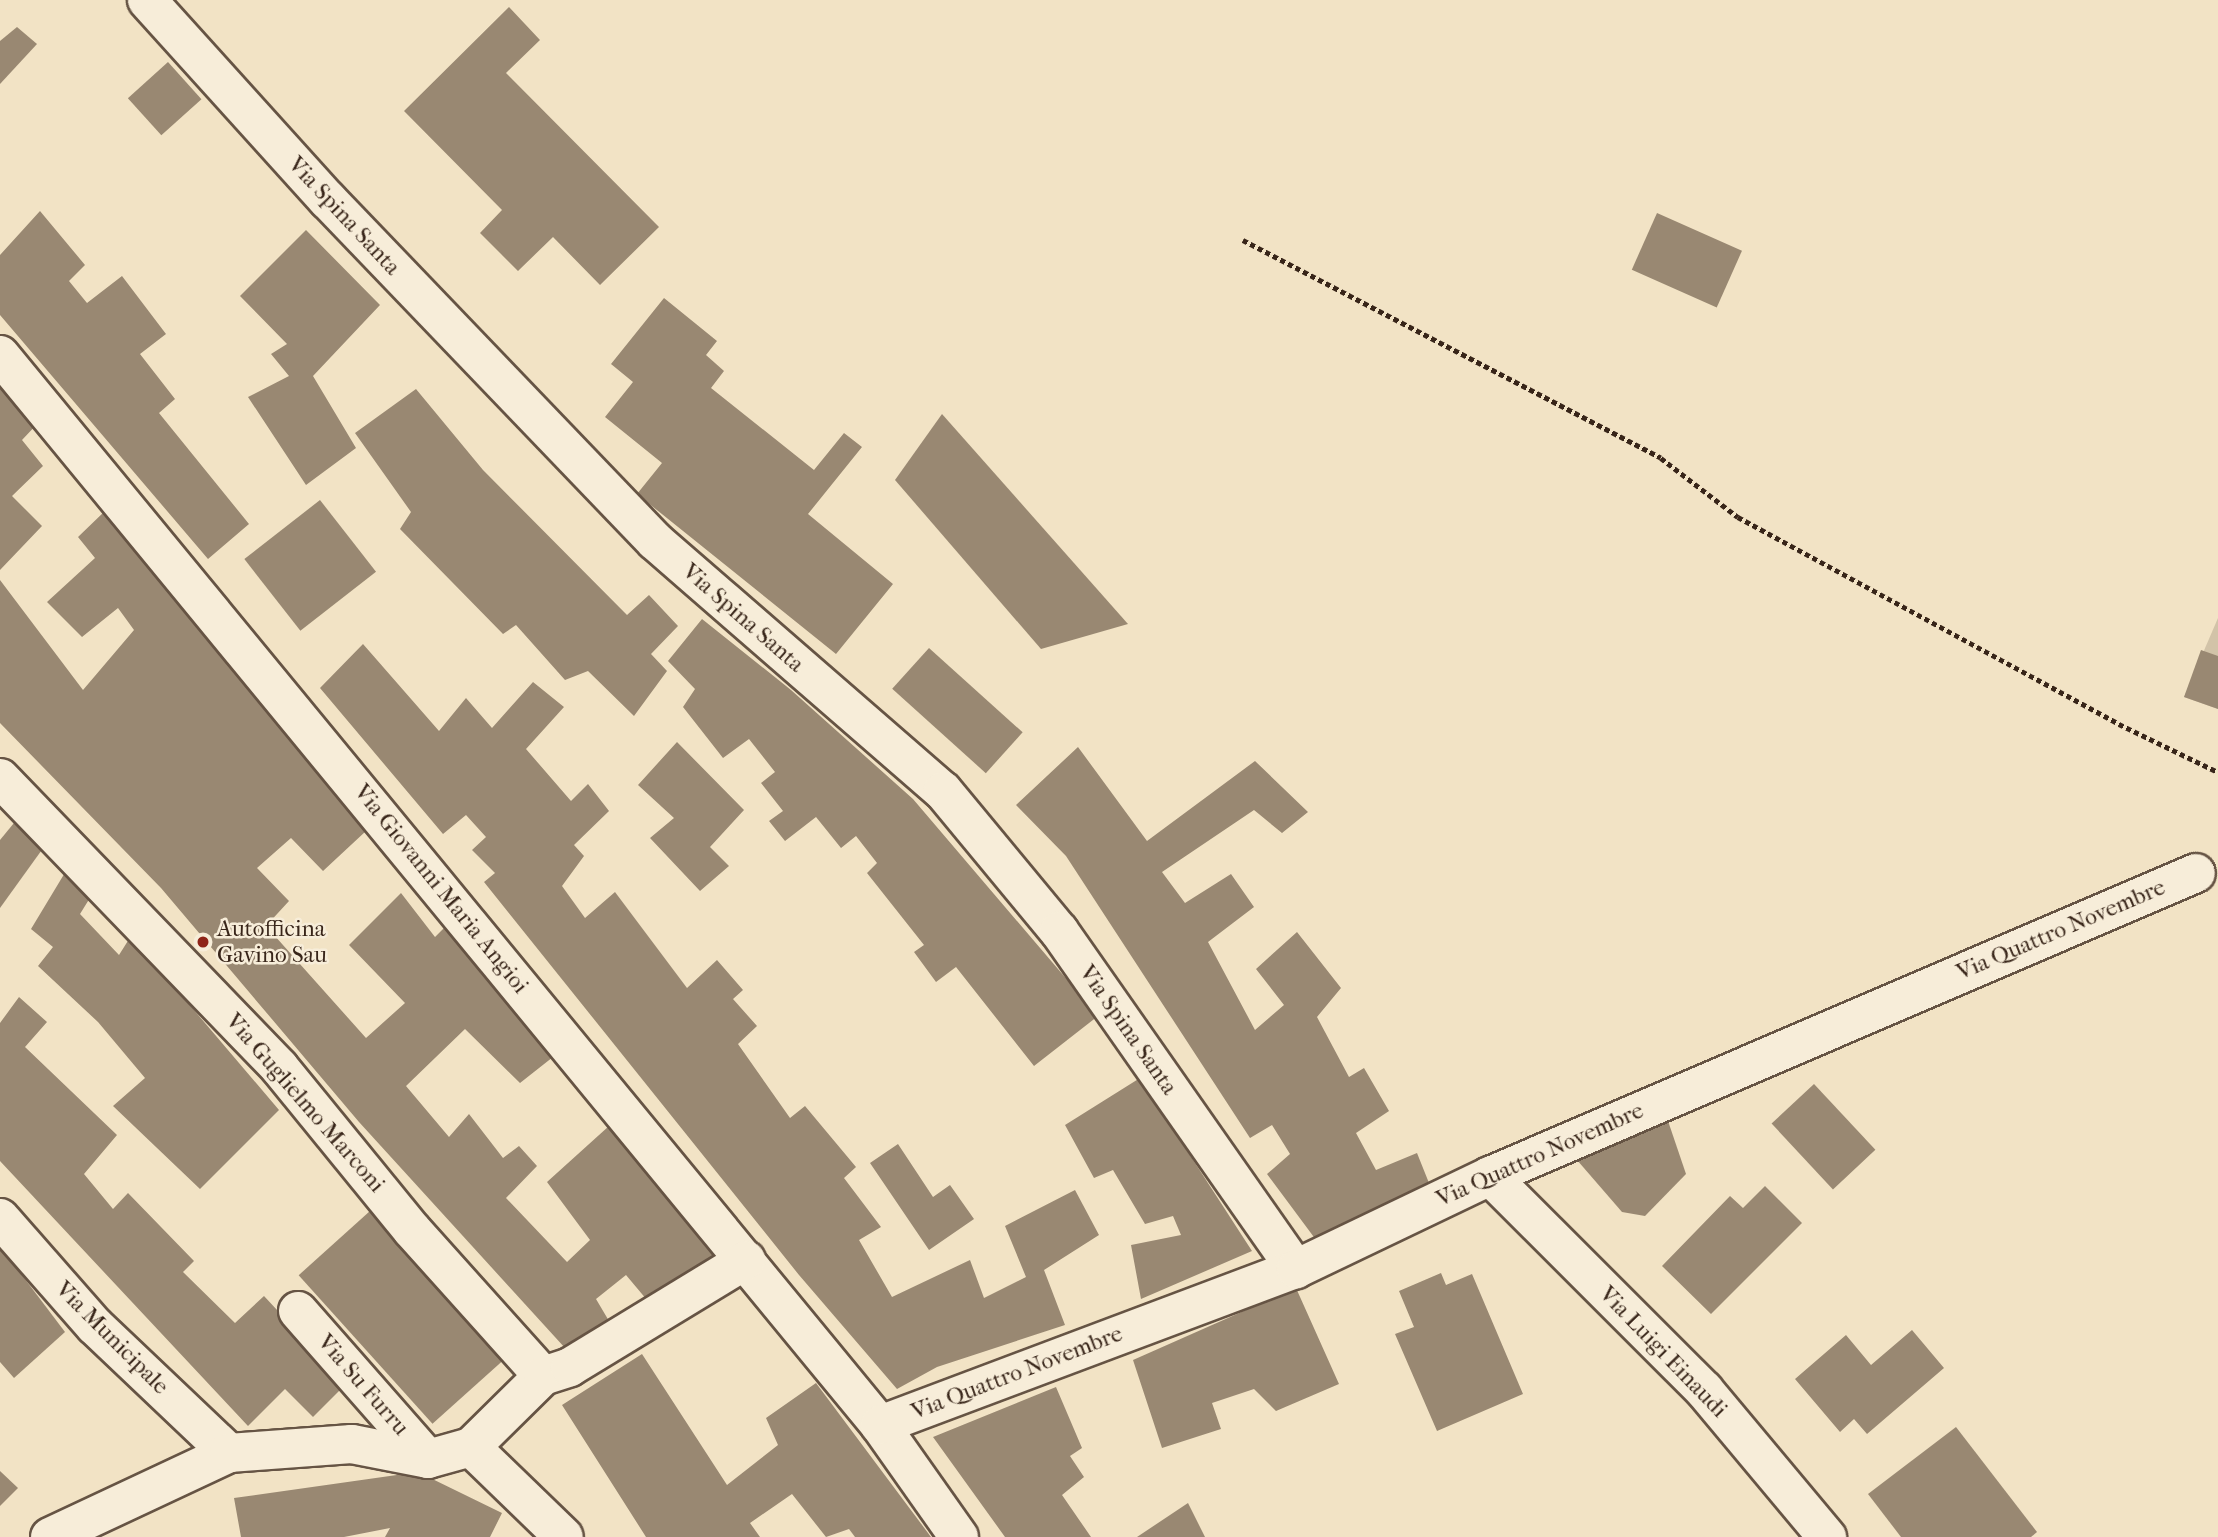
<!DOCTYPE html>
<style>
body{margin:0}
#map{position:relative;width:2218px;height:1537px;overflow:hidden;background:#f2e3c5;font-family:"IM FELL French Canon",serif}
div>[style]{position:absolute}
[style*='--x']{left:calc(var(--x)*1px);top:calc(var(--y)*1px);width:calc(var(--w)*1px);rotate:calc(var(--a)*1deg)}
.green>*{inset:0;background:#d2c3a8}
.building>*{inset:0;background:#998872;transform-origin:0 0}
.path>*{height:4.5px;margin-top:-2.25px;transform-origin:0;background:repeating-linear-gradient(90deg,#382519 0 5px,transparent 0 8.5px)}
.roads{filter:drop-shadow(2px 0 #665444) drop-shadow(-2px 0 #665444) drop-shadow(0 2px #665444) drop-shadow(0 -2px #665444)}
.minor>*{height:38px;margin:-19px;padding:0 19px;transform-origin:19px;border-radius:19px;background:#f7edd9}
.dots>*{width:19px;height:19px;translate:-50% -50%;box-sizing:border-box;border:4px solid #f7edd9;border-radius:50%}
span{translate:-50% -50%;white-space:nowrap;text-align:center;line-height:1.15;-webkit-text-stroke:5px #f7edd9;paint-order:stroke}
.street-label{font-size:23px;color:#382519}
.poi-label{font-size:23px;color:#382519}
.left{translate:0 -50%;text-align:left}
</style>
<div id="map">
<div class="green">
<i style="clip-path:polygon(2218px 618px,2218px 709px,2184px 697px)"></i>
</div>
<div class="building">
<i style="clip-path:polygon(509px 7px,540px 40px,506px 73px,659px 227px,600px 285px,553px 237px,518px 271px,480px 233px,502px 210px,404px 111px)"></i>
<i style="clip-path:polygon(17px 27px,37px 44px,0 84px,0 41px)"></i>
<i style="left:168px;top:62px;width:50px;height:54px;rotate:48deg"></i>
<i style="clip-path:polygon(40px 211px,85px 265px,69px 281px,87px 303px,122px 276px,166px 334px,140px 354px,175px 399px,159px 413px,249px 524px,208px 559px,0 315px,0 255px)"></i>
<i style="left:1657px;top:213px;width:93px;height:62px;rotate:24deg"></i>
<i style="clip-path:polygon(306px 230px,380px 305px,313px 376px,356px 448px,306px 485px,248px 397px,289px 376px,271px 354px,287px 344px,240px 296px)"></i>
<i style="clip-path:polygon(664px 298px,717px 341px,706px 355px,724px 371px,711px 388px,814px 470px,844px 433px,862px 447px,808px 514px,893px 584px,836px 654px,637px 494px,662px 463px,605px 417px,633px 382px,611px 364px)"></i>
<i style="clip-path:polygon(0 383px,39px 422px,22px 440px,43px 466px,12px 496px,42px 526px,0 570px)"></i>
<i style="clip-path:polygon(416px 389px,483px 470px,627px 615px,649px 595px,678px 626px,651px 654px,667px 671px,634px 716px,588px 671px,565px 680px,516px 625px,503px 634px,400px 529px,411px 512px,355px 433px)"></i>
<i style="clip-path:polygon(942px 414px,1128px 624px,1041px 649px,895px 480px)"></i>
<i style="left:320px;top:500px;width:91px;height:96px;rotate:52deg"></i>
<i style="clip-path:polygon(106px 510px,193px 611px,366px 831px,323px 871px,291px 838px,257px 868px,289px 901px,266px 926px,366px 1038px,405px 1003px,349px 945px,401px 893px,435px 937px,447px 925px,553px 1057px,520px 1083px,465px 1029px,406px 1086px,449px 1137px,469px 1114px,503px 1158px,519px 1146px,537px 1166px,506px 1198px,567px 1262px,590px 1240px,547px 1182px,609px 1126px,720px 1256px,647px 1300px,626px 1275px,596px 1299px,609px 1321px,565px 1348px,359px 1122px,161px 888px,0 723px,0 580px,83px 690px,134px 630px,118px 608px,82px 637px,47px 602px,95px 558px,78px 537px)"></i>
<i style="clip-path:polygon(702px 619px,791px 690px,913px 799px,1098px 1016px,1034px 1066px,956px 967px,936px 982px,914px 952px,924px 945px,867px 873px,877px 863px,856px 836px,841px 848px,816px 817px,785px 841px,769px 821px,783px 811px,761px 783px,775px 772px,749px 739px,723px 758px,683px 707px,695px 689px,668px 661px)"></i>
<i style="clip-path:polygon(363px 644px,439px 731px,466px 698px,492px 728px,533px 682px,564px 707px,526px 749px,571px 801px,588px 784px,609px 811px,574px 845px,584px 856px,562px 886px,585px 918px,615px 892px,687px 988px,717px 960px,743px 990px,733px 999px,757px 1026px,738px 1044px,790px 1118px,805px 1106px,856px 1167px,844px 1178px,881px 1227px,859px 1240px,892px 1297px,970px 1260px,984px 1298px,1026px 1277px,1005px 1226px,1075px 1190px,1099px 1235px,1044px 1270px,1065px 1325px,937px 1367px,897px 1389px,799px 1275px,484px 882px,495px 873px,472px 850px,486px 837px,466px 815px,443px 834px,320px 688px)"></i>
<i style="left:929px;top:648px;width:126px;height:55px;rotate:42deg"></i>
<i style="clip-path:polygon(2201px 650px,2218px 656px,2218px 709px,2184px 697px)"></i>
<i style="clip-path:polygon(677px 742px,744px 810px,710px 847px,729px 866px,700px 891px,650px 838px,674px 818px,638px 785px)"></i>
<i style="clip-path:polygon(1078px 747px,1147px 841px,1255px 761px,1308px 812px,1282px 833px,1254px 810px,1162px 872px,1185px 903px,1231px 874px,1254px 907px,1208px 942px,1255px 1030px,1284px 1005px,1256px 969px,1297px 932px,1341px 988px,1317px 1017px,1349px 1077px,1364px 1068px,1389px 1111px,1356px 1133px,1376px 1170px,1417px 1153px,1433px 1193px,1322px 1248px,1267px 1174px,1290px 1154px,1272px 1125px,1250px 1138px,1066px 856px,1016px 805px)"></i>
<i style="clip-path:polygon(23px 812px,49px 840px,0 908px,0 840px)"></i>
<i style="clip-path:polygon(69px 866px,93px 893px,80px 914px,119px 955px,131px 936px,279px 1110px,200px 1189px,113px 1106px,145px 1078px,98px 1022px,38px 966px,53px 947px,31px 929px)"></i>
<i style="clip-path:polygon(19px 997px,47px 1022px,25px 1047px,117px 1135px,84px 1174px,113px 1209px,128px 1193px,194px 1261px,183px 1272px,235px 1323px,264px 1296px,346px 1384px,313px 1417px,285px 1389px,248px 1426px,0 1161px,0 1023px)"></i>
<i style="clip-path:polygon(1140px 1078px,1252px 1251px,1141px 1299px,1131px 1245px,1181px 1235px,1173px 1216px,1145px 1224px,1113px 1170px,1094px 1178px,1065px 1125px)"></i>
<i style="left:1814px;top:1084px;width:90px;height:58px;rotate:47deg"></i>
<i style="clip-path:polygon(1667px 1118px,1686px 1174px,1645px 1216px,1622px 1212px,1577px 1160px,1587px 1144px)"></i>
<i style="clip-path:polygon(898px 1144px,933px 1197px,950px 1185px,974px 1219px,929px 1250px,870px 1163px)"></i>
<i style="clip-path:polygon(1765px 1186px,1802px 1223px,1711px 1314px,1662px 1266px,1730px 1196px,1743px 1208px)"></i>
<i style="left:370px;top:1211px;width:200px;height:96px;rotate:48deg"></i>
<i style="clip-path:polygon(0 1246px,65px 1332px,14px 1378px,0 1362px)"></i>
<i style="clip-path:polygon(1441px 1273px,1446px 1285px,1472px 1274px,1523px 1394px,1437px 1431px,1395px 1334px,1414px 1327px,1399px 1291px)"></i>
<i style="clip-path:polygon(1296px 1288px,1339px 1384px,1276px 1411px,1254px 1389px,1212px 1403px,1221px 1429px,1162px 1448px,1133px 1360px)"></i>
<i style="clip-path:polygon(1912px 1330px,1944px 1368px,1867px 1434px,1854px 1419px,1840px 1432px,1795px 1379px,1846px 1335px,1871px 1365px)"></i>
<i style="clip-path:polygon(642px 1354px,727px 1485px,778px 1445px,766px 1418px,816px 1383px,931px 1537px,855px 1537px,849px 1529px,826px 1537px,792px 1494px,750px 1523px,760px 1537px,646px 1537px,562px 1405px)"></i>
<i style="clip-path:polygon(1056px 1387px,1082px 1448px,1070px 1456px,1084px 1477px,1062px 1495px,1091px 1537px,1005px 1537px,933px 1437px)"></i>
<i style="clip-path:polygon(1956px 1427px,2037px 1532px,2031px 1537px,1901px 1537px,1868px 1494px)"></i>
<i style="clip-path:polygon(0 1471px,18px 1488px,0 1506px)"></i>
<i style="clip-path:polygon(418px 1472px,502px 1513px,490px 1537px,385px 1537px,390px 1528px,344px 1537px,241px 1537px,234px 1498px)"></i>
<i style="clip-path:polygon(1188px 1503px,1205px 1537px,1137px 1537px)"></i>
</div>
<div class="path">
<i style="--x:1243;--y:240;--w:471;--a:27.5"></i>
<i style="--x:1661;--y:458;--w:97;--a:37.5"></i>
<i style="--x:1738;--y:517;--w:434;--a:28.5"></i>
<i style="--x:2119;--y:724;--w:110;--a:25.9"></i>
</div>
<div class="roads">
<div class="minor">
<i style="--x:147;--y:0;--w:270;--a:47.9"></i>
<i style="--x:328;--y:200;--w:472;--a:46.2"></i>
<i style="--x:655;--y:541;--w:381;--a:41"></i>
<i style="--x:943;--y:791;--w:182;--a:50.4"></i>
<i style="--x:1059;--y:931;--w:413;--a:55"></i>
<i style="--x:0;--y:355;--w:1385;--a:50.57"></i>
<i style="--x:880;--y:1425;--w:137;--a:54.8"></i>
<i style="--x:0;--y:778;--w:402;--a:46"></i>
<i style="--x:279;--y:1067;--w:210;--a:50.8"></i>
<i style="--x:412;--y:1230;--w:196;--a:48.1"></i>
<i style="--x:1490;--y:1176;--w:303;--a:45"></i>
<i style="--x:1704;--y:1390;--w:192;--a:50.1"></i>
<i style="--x:0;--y:1218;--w:144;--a:48.7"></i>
<i style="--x:95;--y:1326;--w:185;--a:43.5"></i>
<i style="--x:298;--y:1311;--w:197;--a:48.7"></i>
<i style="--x:880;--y:1425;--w:444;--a:-20.6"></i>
<i style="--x:1296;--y:1269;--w:215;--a:-25.6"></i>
<i style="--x:1490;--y:1176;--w:768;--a:-23.23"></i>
<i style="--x:471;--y:1447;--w:129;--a:44.1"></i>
<i style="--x:50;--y:1537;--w:198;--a:-25.1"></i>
<i style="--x:229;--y:1453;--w:123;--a:-4.2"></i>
<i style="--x:352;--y:1444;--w:77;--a:11.2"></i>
<i style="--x:428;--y:1459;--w:45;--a:-15.6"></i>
<i style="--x:471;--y:1447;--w:101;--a:-44.6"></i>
<i style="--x:543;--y:1376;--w:28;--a:-18"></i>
<i style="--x:570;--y:1367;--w:206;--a:-31.3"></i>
</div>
</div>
<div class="dots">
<i style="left:203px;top:942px;background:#8f2418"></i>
</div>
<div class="street-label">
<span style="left:344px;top:216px;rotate:47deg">Via Spina Santa</span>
<span style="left:743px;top:618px;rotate:41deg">Via Spina Santa</span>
<span style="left:441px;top:889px;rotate:51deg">Via Giovanni Maria Angioi</span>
<span style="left:2061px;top:930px;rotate:-23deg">Via Quattro Novembre</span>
<span style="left:1128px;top:1030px;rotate:55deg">Via Spina Santa</span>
<span style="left:305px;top:1103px;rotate:49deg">Via Guglielmo Marconi</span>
<span style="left:1540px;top:1155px;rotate:-24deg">Via Quattro Novembre</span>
<span style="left:112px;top:1338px;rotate:45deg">Via Municipale</span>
<span style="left:1663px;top:1352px;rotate:46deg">Via Luigi Einaudi</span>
<span style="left:1017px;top:1373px;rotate:-21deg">Via Quattro Novembre</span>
<span style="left:363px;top:1385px;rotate:49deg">Via Su Furru</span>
</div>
<div class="poi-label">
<span class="left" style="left:217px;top:942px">Autofficina<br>Gavino Sau</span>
</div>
</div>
